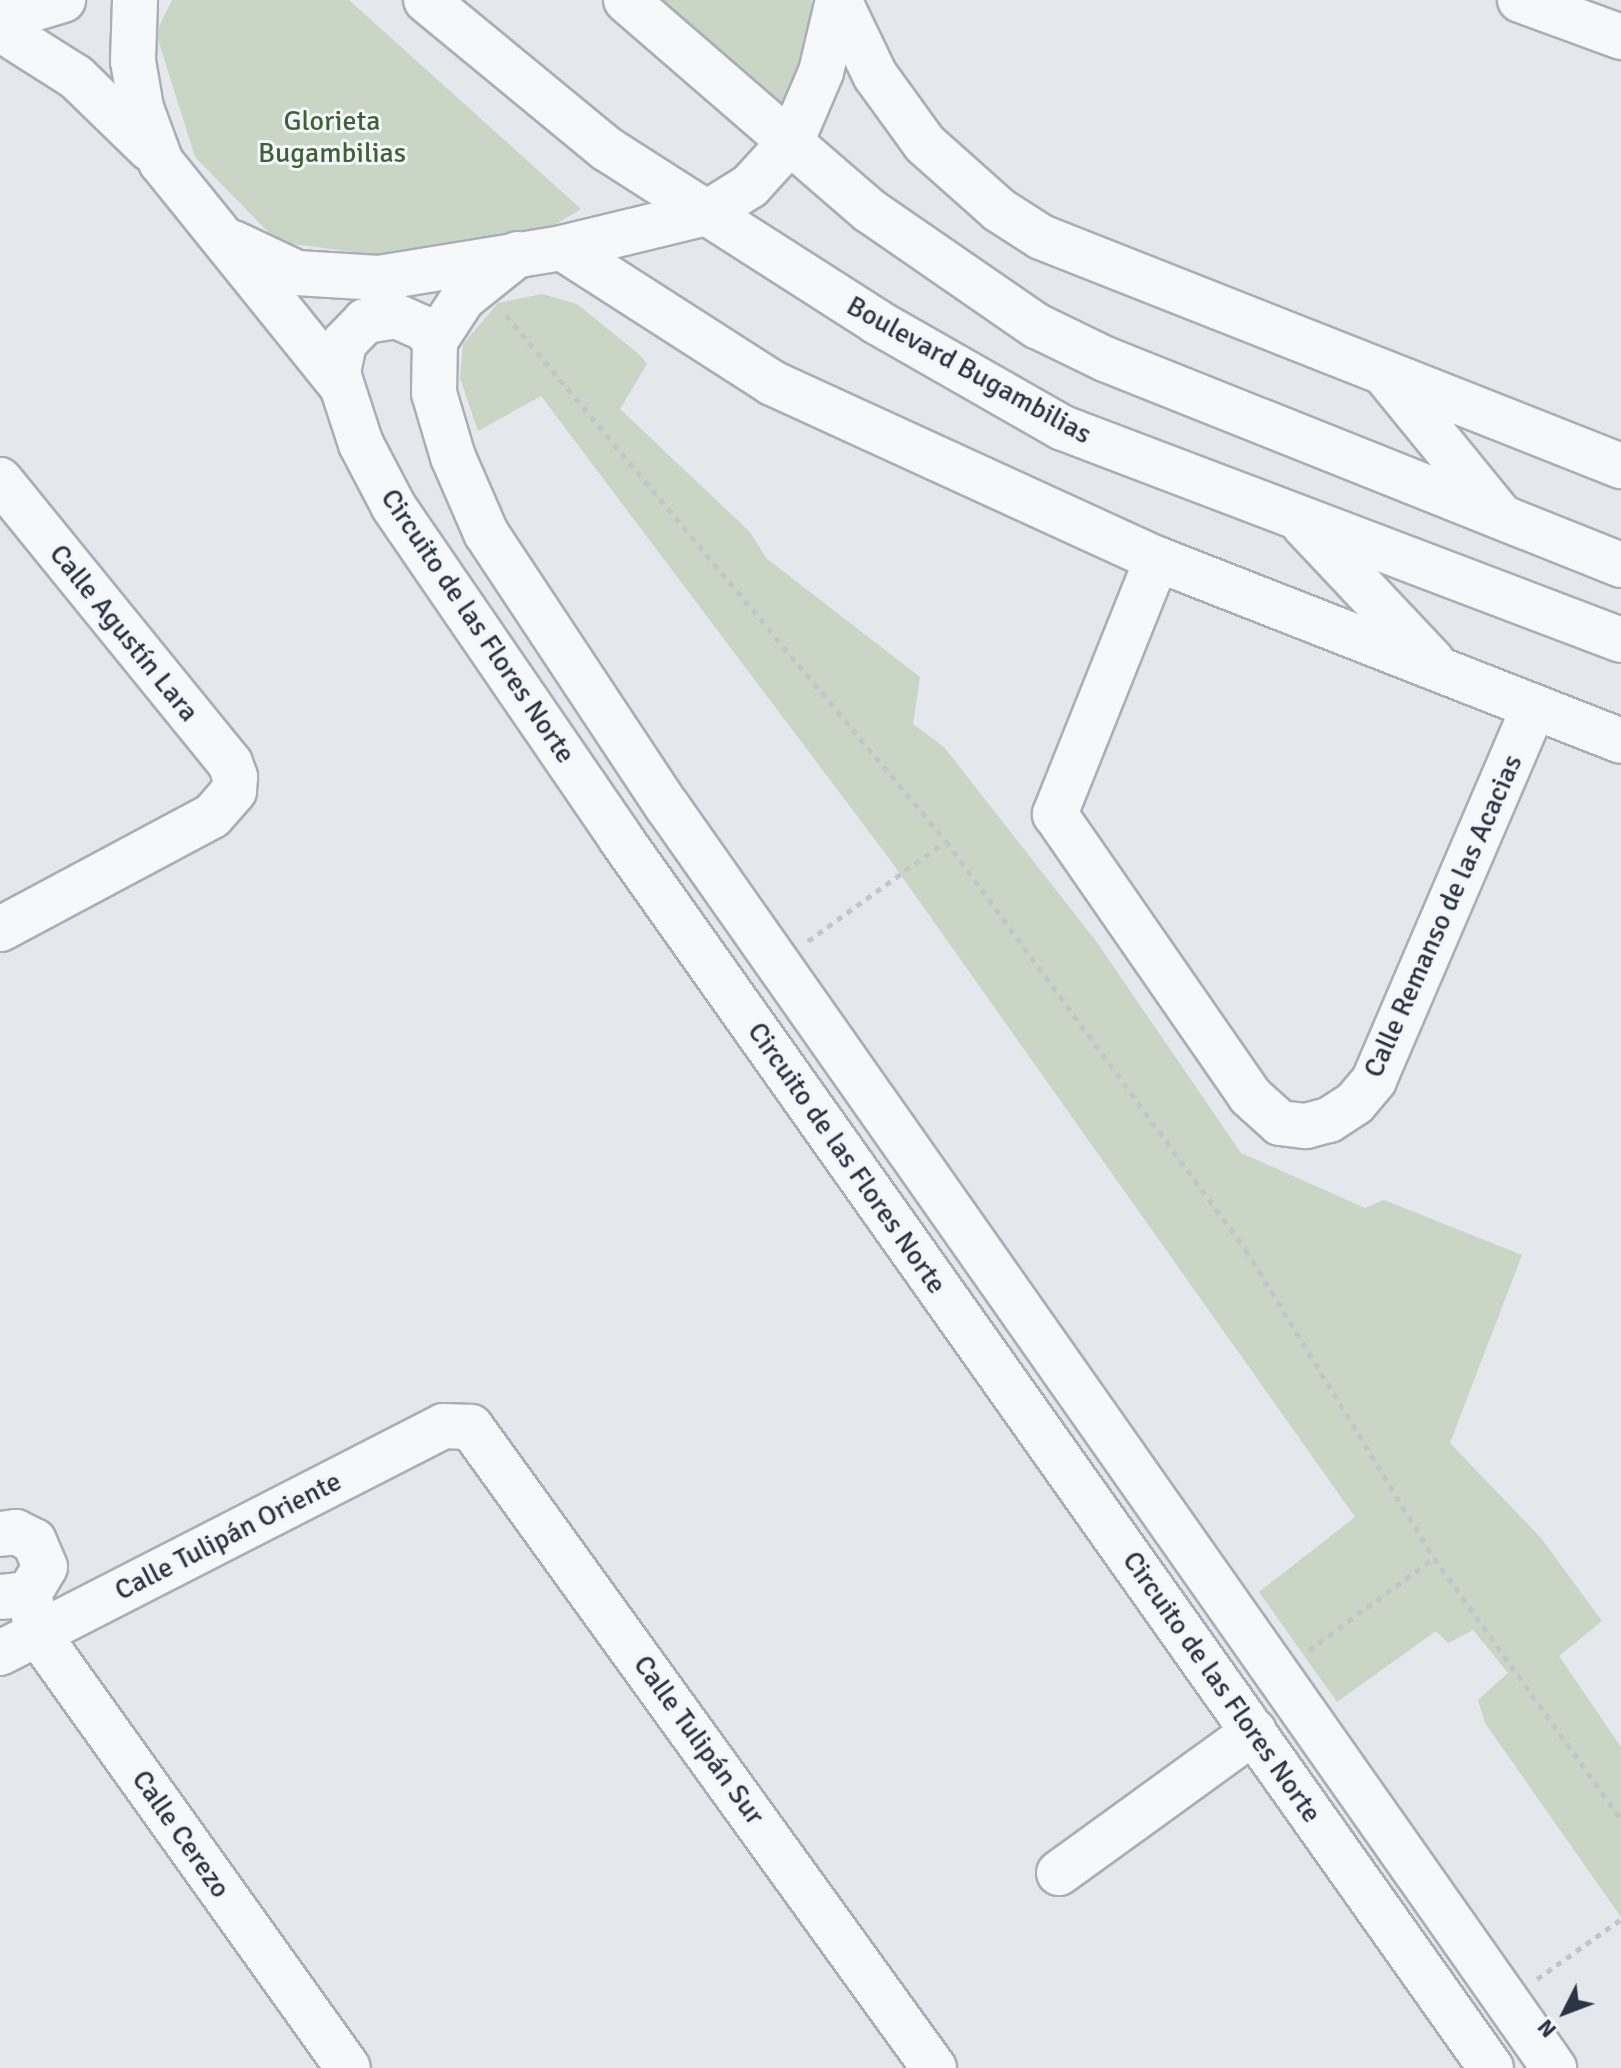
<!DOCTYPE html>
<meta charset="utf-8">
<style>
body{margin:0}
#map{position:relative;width:1621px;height:2068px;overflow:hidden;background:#e4e7ec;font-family:Signika,sans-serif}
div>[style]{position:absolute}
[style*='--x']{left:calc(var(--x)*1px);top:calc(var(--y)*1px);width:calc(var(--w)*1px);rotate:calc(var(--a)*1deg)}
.green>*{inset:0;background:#c9d6c5}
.path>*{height:5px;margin-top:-2.5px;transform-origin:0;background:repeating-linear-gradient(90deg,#c2c5cb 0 6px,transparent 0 12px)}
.roads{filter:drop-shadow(2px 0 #a9aeb7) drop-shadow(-2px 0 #a9aeb7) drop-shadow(0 2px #a9aeb7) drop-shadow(0 -2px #a9aeb7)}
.minor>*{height:44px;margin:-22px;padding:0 22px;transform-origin:22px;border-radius:22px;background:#f7f8fa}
span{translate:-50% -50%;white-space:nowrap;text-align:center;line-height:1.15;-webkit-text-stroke:6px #f4f6f9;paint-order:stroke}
.park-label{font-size:28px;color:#3f6138}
.street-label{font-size:28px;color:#2b3445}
.north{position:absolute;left:1525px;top:1972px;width:80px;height:80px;-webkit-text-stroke:6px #f4f6f9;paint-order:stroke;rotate:228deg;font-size:22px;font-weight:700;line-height:32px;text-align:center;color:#2b3445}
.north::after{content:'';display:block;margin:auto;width:28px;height:36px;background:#2b3445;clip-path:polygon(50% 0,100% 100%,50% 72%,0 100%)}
</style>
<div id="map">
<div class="green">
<i style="clip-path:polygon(172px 0,349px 0,581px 209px,546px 230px,376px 255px,278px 242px,195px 157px,156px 33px)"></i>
<i style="clip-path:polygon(653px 0,811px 0,816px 19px,785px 112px)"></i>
<i style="clip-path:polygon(542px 294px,577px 304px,641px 356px,647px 364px,620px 409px,750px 532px,766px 558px,920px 677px,913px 724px,944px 747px,1096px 941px,1241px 1153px,1365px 1208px,1384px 1200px,1522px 1255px,1450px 1443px,1541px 1538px,1602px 1621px,1559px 1656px,1621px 1747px,1621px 1917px,1485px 1723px,1478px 1700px,1508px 1673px,1473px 1630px,1448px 1643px,1436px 1631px,1337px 1702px,1259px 1592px,1355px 1517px,888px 857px,541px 396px,478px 431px,460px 378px,463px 344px,498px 303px)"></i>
</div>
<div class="path">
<i style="--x:506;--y:315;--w:686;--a:50.09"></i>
<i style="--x:946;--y:841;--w:507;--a:53.74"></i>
<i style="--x:1246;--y:1250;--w:361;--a:58.6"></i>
<i style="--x:1434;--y:1558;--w:321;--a:54.4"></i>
<i style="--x:808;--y:941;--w:170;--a:-35.9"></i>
<i style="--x:1309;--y:1650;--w:155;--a:-36.4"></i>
<i style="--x:1537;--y:1979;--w:103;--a:-35.5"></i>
</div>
<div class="roads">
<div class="minor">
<i style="--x:135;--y:0;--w:61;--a:91.9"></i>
<i style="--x:133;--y:61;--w:48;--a:80.3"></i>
<i style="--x:141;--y:108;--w:58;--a:69.7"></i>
<i style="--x:161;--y:162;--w:288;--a:51.1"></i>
<i style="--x:342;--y:386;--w:61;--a:71.9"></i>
<i style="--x:361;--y:444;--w:71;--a:62.4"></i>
<i style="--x:394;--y:507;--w:402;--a:55.6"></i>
<i style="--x:621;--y:839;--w:1506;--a:54.71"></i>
<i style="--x:426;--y:0;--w:234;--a:39.5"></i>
<i style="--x:607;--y:149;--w:321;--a:32.6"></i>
<i style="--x:877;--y:322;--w:214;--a:29.7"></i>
<i style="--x:1063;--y:428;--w:597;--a:20.8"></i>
<i style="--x:626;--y:0;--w:323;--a:40.9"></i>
<i style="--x:870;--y:211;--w:203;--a:34.6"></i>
<i style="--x:1037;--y:326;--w:76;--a:25.9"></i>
<i style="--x:1105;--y:359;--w:556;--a:21.76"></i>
<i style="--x:839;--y:0;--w:83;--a:64.4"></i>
<i style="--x:875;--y:75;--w:85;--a:54.1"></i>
<i style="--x:925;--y:144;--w:99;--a:41.7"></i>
<i style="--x:999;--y:210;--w:50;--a:32.7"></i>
<i style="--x:1041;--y:237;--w:624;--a:21.55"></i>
<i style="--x:1520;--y:0;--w:108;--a:20.1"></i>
<i style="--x:0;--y:19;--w:66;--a:-16.8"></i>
<i style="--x:0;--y:29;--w:90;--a:32.3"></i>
<i style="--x:76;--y:77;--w:103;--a:44.2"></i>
<i style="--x:233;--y:243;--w:71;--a:25.1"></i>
<i style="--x:297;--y:273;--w:82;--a:3.5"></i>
<i style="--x:379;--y:278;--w:185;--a:-9.3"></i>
<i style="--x:562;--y:248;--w:149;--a:-13.6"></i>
<i style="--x:707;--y:213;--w:51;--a:-32.1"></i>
<i style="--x:750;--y:186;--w:62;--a:-47.6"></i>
<i style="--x:792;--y:140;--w:74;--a:-66.9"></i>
<i style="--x:821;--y:72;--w:74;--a:-76.7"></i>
<i style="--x:562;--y:248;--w:250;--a:32.7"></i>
<i style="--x:772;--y:383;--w:423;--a:24.6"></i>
<i style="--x:1157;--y:559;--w:498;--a:21.4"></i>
<i style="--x:518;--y:254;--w:70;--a:141.3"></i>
<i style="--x:463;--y:298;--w:51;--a:123.1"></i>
<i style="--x:435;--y:341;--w:52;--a:91.1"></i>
<i style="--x:434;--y:393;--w:67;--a:73.5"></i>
<i style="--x:453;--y:457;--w:83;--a:66.5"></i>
<i style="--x:486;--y:533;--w:328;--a:56.5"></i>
<i style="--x:667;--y:806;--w:1543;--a:54.9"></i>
<i style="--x:1384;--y:373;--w:183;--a:50.8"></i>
<i style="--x:342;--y:386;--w:15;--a:-106"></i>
<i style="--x:338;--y:372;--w:30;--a:-78"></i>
<i style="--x:344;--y:343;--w:30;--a:-46"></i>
<i style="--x:365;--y:321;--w:31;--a:-9"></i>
<i style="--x:396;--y:316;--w:32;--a:24"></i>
<i style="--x:425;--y:329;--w:16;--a:50"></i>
<i style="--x:0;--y:480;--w:365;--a:50.9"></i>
<i style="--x:230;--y:763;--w:15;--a:70"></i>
<i style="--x:235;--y:777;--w:14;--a:94"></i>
<i style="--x:234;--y:791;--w:33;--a:131"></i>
<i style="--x:212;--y:816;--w:240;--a:151.9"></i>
<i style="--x:1304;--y:525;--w:187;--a:46.7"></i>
<i style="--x:1157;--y:559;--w:275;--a:111.8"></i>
<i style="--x:1055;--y:814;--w:343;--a:55.3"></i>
<i style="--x:1250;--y:1096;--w:40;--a:42"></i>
<i style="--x:1280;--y:1123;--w:26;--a:7"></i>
<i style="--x:1306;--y:1126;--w:24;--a:-15"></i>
<i style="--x:1329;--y:1120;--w:31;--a:-33"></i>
<i style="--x:1355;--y:1103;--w:30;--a:-50"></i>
<i style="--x:1374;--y:1080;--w:406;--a:-66.8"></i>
<i style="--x:0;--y:1534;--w:16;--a:-7"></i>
<i style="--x:16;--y:1532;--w:20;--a:27"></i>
<i style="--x:34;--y:1541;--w:28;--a:67"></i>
<i style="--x:45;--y:1567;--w:31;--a:121"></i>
<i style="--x:29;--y:1594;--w:27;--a:174"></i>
<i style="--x:29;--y:1594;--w:41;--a:77.3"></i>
<i style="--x:38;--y:1634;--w:533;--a:54.46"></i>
<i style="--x:0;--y:1653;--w:498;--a:-27.1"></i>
<i style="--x:443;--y:1426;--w:28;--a:2"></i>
<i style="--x:471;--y:1427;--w:791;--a:54.16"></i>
<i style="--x:1059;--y:1873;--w:241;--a:-35.9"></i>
</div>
</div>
<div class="park-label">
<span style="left:332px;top:137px">Glorieta<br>Bugambilias</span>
</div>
<div class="street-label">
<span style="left:969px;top:370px;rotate:29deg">Boulevard Bugambilias</span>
<span style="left:478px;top:626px;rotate:56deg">Circuito de las Flores Norte</span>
<span style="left:124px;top:633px;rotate:51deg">Calle Agustín Lara</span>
<span style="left:1443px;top:916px;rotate:-66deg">Calle Remanso de las Acacias</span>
<span style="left:847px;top:1158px;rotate:55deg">Circuito de las Flores Norte</span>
<span style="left:228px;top:1536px;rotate:-27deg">Calle Tulipán Oriente</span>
<span style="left:1222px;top:1687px;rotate:55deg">Circuito de las Flores Norte</span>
<span style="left:699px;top:1740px;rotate:54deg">Calle Tulipán Sur</span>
<span style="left:181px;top:1834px;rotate:55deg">Calle Cerezo</span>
</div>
<div class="north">N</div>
</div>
